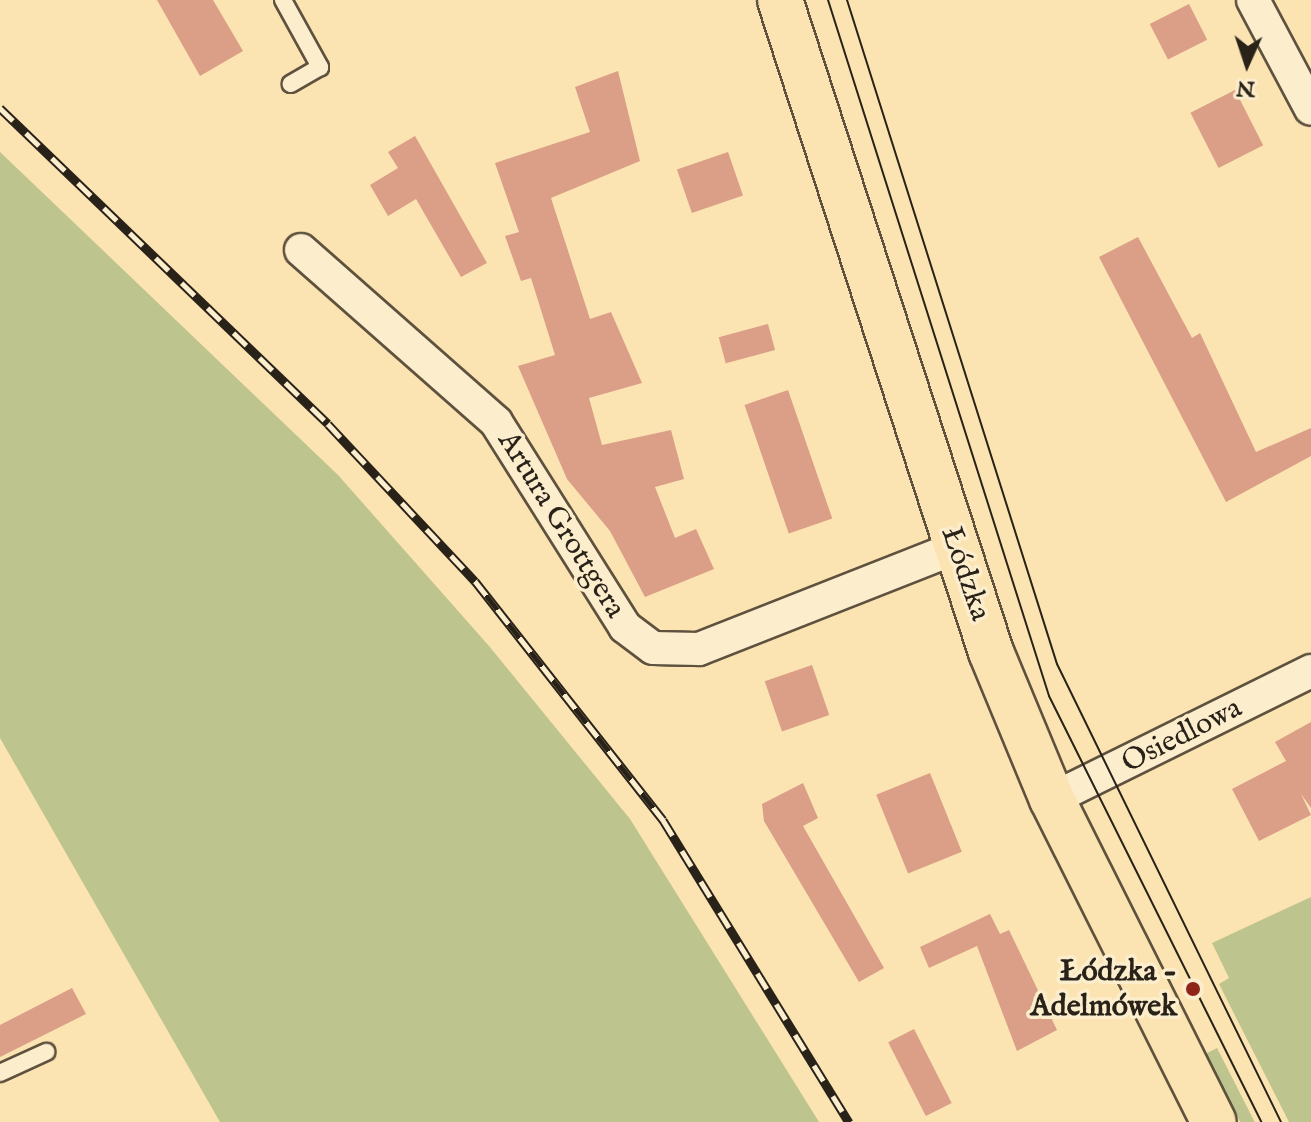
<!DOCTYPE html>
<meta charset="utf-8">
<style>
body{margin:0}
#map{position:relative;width:1311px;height:1122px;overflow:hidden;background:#fbe3b2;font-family:"IM FELL English",serif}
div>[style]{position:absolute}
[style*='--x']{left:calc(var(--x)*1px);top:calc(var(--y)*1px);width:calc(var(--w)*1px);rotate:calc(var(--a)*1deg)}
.green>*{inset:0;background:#bdc48d;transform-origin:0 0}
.building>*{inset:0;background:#db9e87;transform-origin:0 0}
.roads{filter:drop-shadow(2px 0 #5e523e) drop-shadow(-2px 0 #5e523e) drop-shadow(0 2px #5e523e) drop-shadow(0 -2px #5e523e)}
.service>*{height:16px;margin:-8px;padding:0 8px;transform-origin:8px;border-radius:8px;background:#fcedcd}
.minor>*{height:32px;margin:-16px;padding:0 16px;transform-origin:16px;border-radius:16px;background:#fcedcd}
.primary>*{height:44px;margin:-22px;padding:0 22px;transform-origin:22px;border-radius:22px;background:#fbe3b2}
.tram>*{height:2px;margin:-1px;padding:0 1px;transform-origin:1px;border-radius:1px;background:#292218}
.rail>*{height:9px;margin-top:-4.5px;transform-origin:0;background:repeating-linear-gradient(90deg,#fcedcd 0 18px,#292218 0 36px);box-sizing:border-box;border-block:2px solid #292218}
.dots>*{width:22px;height:22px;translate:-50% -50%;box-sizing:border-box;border:4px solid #fcedcd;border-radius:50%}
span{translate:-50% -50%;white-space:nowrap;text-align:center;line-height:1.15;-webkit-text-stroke:7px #fcedcd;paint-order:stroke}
.street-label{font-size:30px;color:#292218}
.poi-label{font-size:30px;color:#292218;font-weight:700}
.right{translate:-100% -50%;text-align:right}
.north{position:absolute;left:1207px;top:24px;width:80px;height:80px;-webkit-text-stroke:6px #fcedcd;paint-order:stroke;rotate:183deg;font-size:22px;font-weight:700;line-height:32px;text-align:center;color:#292218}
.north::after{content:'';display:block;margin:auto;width:28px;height:36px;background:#292218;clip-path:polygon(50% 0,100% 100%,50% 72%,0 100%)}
</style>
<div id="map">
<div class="green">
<i style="clip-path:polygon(0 152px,338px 475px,489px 646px,630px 819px,819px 1122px,220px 1122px,0 738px)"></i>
<i style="clip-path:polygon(1311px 897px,1311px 1122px,1289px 1122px,1219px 984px,1229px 978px,1212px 943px)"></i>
<i style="left:1217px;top:1048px;width:83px;height:13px;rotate:63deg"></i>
</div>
<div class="building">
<i style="clip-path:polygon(157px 0,213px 0,243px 51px,200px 76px)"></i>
<i style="left:1189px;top:4px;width:40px;height:44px;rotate:63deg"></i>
<i style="clip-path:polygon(618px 71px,640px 161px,551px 198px,590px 319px,611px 312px,642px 383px,589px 398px,602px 445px,671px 430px,684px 479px,655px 487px,675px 538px,696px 529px,714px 569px,645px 597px,610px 531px,567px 479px,518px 366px,555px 355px,531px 278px,521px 281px,505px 236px,519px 232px,495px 163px,590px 132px,575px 87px)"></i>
<i style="left:1235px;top:90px;width:62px;height:50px;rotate:63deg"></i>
<i style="clip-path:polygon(415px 136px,487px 263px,461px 277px,416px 199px,388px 216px,370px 185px,398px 168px,388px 152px)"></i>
<i style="left:728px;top:152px;width:46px;height:54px;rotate:71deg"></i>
<i style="clip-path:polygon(1138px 237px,1192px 338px,1200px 333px,1256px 452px,1311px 428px,1311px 456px,1226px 502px,1099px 257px)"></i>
<i style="left:768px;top:324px;width:27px;height:51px;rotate:75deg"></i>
<i style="left:788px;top:390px;width:136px;height:46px;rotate:71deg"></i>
<i style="left:812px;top:665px;width:53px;height:50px;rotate:71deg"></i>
<i style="clip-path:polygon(1311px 722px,1311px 808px,1301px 794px,1311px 815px,1259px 841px,1232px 789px,1286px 761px,1275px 742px)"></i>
<i style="left:930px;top:773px;width:85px;height:58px;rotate:68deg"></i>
<i style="clip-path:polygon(803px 783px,818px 818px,803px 826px,884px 968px,859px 982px,764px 821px,762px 804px)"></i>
<i style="clip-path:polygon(990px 914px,1000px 934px,1009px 930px,1057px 1030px,1017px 1051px,977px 946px,929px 968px,920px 947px)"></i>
<i style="clip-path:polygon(72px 988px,86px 1014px,0 1057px,0 1025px)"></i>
<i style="left:914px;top:1029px;width:83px;height:29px;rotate:63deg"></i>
</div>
<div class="roads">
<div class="service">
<i style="--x:283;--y:0;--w:77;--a:61.1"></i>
<i style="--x:320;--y:67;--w:34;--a:150"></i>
<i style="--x:0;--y:1073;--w:51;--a:-24.5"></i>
</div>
<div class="minor">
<i style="--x:1253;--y:0;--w:123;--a:62"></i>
<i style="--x:301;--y:250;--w:260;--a:41.4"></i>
<i style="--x:496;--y:422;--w:242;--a:57.8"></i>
<i style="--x:625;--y:627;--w:35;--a:37"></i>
<i style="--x:653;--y:648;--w:46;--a:1.2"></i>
<i style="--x:699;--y:649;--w:275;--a:-21.5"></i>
<i style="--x:1052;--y:799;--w:289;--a:-26.3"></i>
</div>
<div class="primary">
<i style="--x:780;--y:0;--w:685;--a:72.07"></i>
<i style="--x:991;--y:652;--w:159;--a:67.5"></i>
<i style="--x:1052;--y:799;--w:361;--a:63.4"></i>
</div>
</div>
<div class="tram">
<i style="--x:828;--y:0;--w:730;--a:72.38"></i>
<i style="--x:1049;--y:696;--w:476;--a:63.5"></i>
<i style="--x:847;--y:0;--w:696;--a:72.45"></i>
<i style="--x:1057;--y:664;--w:510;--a:63.94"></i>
</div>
<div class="rail">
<i style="--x:0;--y:108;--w:455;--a:43.9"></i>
<i style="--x:328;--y:424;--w:215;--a:46.9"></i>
<i style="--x:475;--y:581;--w:304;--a:51.8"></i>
<i style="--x:663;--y:820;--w:355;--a:58.4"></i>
</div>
<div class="dots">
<i style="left:1193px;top:989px;background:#8f2418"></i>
</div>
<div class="street-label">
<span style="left:561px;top:525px;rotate:58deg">Artura Grottgera</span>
<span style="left:965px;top:574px;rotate:71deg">Łódzka</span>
<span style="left:1182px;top:736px;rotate:-27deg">Osiedlowa</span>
</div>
<div class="poi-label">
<span class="right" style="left:1177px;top:989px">Łódzka -<br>Adelmówek</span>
</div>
<div class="north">N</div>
</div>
